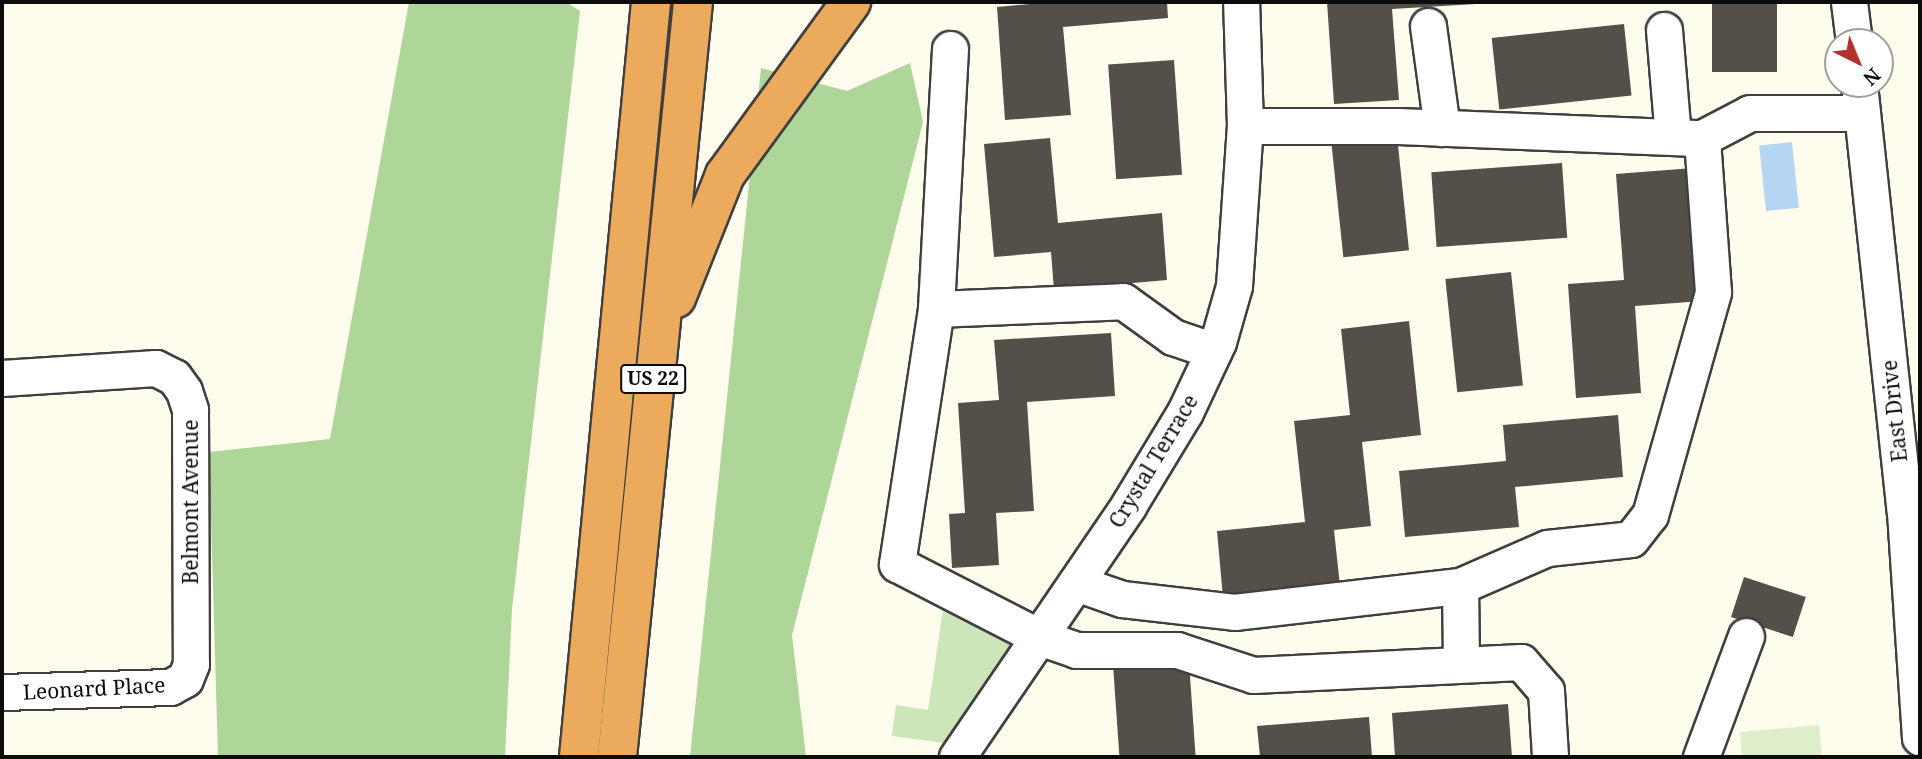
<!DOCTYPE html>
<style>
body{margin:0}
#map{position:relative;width:1922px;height:759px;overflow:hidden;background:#fefced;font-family:"Noto Serif",serif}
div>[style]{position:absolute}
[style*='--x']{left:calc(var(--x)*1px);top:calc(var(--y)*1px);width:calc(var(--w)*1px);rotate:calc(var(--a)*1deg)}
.green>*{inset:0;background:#cce6b9}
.forest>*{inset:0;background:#afd699}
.pitch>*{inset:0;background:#deeeca}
.water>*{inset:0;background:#b4d6f2;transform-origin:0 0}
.building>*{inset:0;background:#544f49;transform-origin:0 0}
.roads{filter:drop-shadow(2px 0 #3f3f3f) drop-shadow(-2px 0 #3f3f3f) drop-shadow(0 2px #3f3f3f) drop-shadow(0 -2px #3f3f3f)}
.minor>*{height:35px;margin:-17.5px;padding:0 17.5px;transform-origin:17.5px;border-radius:17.5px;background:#fff}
.highway>*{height:38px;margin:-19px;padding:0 19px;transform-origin:19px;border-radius:19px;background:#ecaa5d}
span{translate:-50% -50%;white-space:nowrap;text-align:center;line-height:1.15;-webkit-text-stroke:7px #fff;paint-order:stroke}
.shield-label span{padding:2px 5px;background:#fff;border:2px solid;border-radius:5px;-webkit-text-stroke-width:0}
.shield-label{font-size:19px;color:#0c0c0c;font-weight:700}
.street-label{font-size:21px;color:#0c0c0c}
.frame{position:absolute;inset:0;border:4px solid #0c0c0c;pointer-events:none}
.north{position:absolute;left:1824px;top:28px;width:70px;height:70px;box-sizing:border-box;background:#fff;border:2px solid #9e9e9e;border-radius:50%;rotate:137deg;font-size:19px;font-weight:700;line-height:28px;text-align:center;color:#0c0c0c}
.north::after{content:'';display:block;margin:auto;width:24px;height:32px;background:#b4322d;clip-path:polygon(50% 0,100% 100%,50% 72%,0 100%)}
</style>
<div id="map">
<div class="green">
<i style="clip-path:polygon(943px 610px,1016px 637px,952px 744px,892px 736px,896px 705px,928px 710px)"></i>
</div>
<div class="forest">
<i style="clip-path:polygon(409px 2px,566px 2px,580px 11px,512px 609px,505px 757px,218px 757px,209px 452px,330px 439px)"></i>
<i style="clip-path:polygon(910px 63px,923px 122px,792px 635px,806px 757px,690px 757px,761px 68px,847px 91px)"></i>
</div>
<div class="pitch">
<i style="clip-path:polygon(1819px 725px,1822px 757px,1742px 757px,1740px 732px)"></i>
</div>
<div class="water">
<i style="left:1792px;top:142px;width:66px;height:33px;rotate:84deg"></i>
</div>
<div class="building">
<i style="clip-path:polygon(1052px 2px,1167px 2px,1168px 18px,1063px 27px,1071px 115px,1005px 120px,997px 7px)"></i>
<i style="clip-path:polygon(1327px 2px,1476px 2px,1476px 4px,1392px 9px,1399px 100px,1334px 104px)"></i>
<i style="left:1712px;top:2px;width:65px;height:70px"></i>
<i style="left:1624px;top:24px;width:72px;height:133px;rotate:84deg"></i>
<i style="left:1174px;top:60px;width:115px;height:66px;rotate:86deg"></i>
<i style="left:1397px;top:136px;width:115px;height:66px;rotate:84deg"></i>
<i style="clip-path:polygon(1050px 138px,1058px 223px,1162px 213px,1167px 280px,1054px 290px,1051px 252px,994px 257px,984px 144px)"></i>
<i style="left:1562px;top:163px;width:75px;height:131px;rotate:86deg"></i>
<i style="clip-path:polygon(1693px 168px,1702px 301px,1635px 306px,1641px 393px,1576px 398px,1568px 284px,1624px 280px,1616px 174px)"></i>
<i style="left:1511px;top:272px;width:114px;height:66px;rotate:84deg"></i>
<i style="clip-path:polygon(1409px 321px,1421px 435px,1362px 442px,1371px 526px,1334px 530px,1340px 586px,1223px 598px,1217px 531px,1305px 522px,1294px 421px,1350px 415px,1341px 329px)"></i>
<i style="clip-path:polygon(1111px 333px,1115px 396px,1027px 402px,1034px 511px,996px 513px,999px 565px,952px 568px,949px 514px,965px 513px,958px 403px,999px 400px,994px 340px)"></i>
<i style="clip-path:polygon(1618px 415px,1623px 477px,1515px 487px,1519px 527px,1405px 537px,1399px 471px,1506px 461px,1503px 425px)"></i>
<i style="left:1744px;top:577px;width:65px;height:42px;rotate:18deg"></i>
<i style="left:1189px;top:662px;width:95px;height:76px;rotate:86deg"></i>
<i style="clip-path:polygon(1508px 704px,1512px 757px,1395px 757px,1392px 713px)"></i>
<i style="clip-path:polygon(1369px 717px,1372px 757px,1260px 757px,1257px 726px)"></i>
</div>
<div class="roads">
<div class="minor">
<i style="--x:1849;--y:2;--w:40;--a:82.9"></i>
<i style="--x:1428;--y:26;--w:103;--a:82.2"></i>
<i style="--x:1664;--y:30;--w:107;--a:85.2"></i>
<i style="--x:950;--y:49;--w:260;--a:93.1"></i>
<i style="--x:936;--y:309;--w:258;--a:98.7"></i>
<i style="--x:897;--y:564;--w:160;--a:27.2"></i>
<i style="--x:1039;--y:637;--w:39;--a:19"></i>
<i style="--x:1076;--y:650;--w:101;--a:0"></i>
<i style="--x:1177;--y:650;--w:80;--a:18.2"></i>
<i style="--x:1253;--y:675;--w:268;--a:-2.8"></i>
<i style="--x:1521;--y:662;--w:38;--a:49"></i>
<i style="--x:1546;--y:691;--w:66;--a:86.5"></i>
<i style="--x:1859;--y:84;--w:430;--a:83.9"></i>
<i style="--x:1905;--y:512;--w:226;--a:86.2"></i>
<i style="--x:1245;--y:126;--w:153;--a:0"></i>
<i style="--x:1398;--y:126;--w:304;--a:2.3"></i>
<i style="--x:1702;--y:138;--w:54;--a:-27.5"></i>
<i style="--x:1750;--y:113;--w:112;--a:0"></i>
<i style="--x:936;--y:309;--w:187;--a:-2.4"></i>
<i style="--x:1123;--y:301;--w:62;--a:35.8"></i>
<i style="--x:1173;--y:337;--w:43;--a:18.9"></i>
<i style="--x:2;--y:378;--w:154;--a:-3.7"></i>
<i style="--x:156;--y:368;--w:20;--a:27"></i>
<i style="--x:174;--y:377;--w:17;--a:54"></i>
<i style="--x:184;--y:391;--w:20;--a:72"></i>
<i style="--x:190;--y:410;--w:254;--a:89.8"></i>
<i style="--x:191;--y:664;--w:16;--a:112"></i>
<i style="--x:185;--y:679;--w:17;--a:152"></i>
<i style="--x:170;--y:687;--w:168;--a:178.3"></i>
<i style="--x:1076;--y:583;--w:49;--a:19.2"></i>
<i style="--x:1122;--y:599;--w:113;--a:6.6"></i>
<i style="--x:1234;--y:612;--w:227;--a:-6.6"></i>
<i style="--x:1461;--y:664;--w:78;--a:-90.7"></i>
<i style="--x:1460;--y:586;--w:95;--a:-23.6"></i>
<i style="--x:1547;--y:548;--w:84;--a:-6.1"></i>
<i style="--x:1631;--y:539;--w:31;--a:-52"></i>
<i style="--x:1650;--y:515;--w:232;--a:-74.2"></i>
<i style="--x:1713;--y:292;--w:154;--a:-94.1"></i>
<i style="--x:957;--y:757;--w:304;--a:-55.7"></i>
<i style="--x:1128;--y:506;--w:110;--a:-58.8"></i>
<i style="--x:1185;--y:412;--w:77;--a:-64.8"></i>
<i style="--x:1218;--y:342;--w:58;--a:-74.1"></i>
<i style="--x:1234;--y:286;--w:160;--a:-86.1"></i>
<i style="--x:1245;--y:126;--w:124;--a:-91.8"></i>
<i style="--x:1701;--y:757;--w:129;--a:-69.6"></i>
</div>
<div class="highway">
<i style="--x:676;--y:298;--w:132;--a:-68.3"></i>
<i style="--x:725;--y:175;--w:214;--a:-53.9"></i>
<i style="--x:579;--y:757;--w:758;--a:-84.55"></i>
<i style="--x:617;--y:757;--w:759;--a:-84.25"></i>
</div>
</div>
<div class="shield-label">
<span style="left:653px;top:379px">US 22</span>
</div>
<div class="street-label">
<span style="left:1894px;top:411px;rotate:-96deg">East Drive</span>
<span style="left:1153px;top:461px;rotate:-59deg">Crystal Terrace</span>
<span style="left:190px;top:502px;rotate:-90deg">Belmont Avenue</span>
<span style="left:94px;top:688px;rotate:-3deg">Leonard Place</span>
</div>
<div class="frame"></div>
<div class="north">N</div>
</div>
